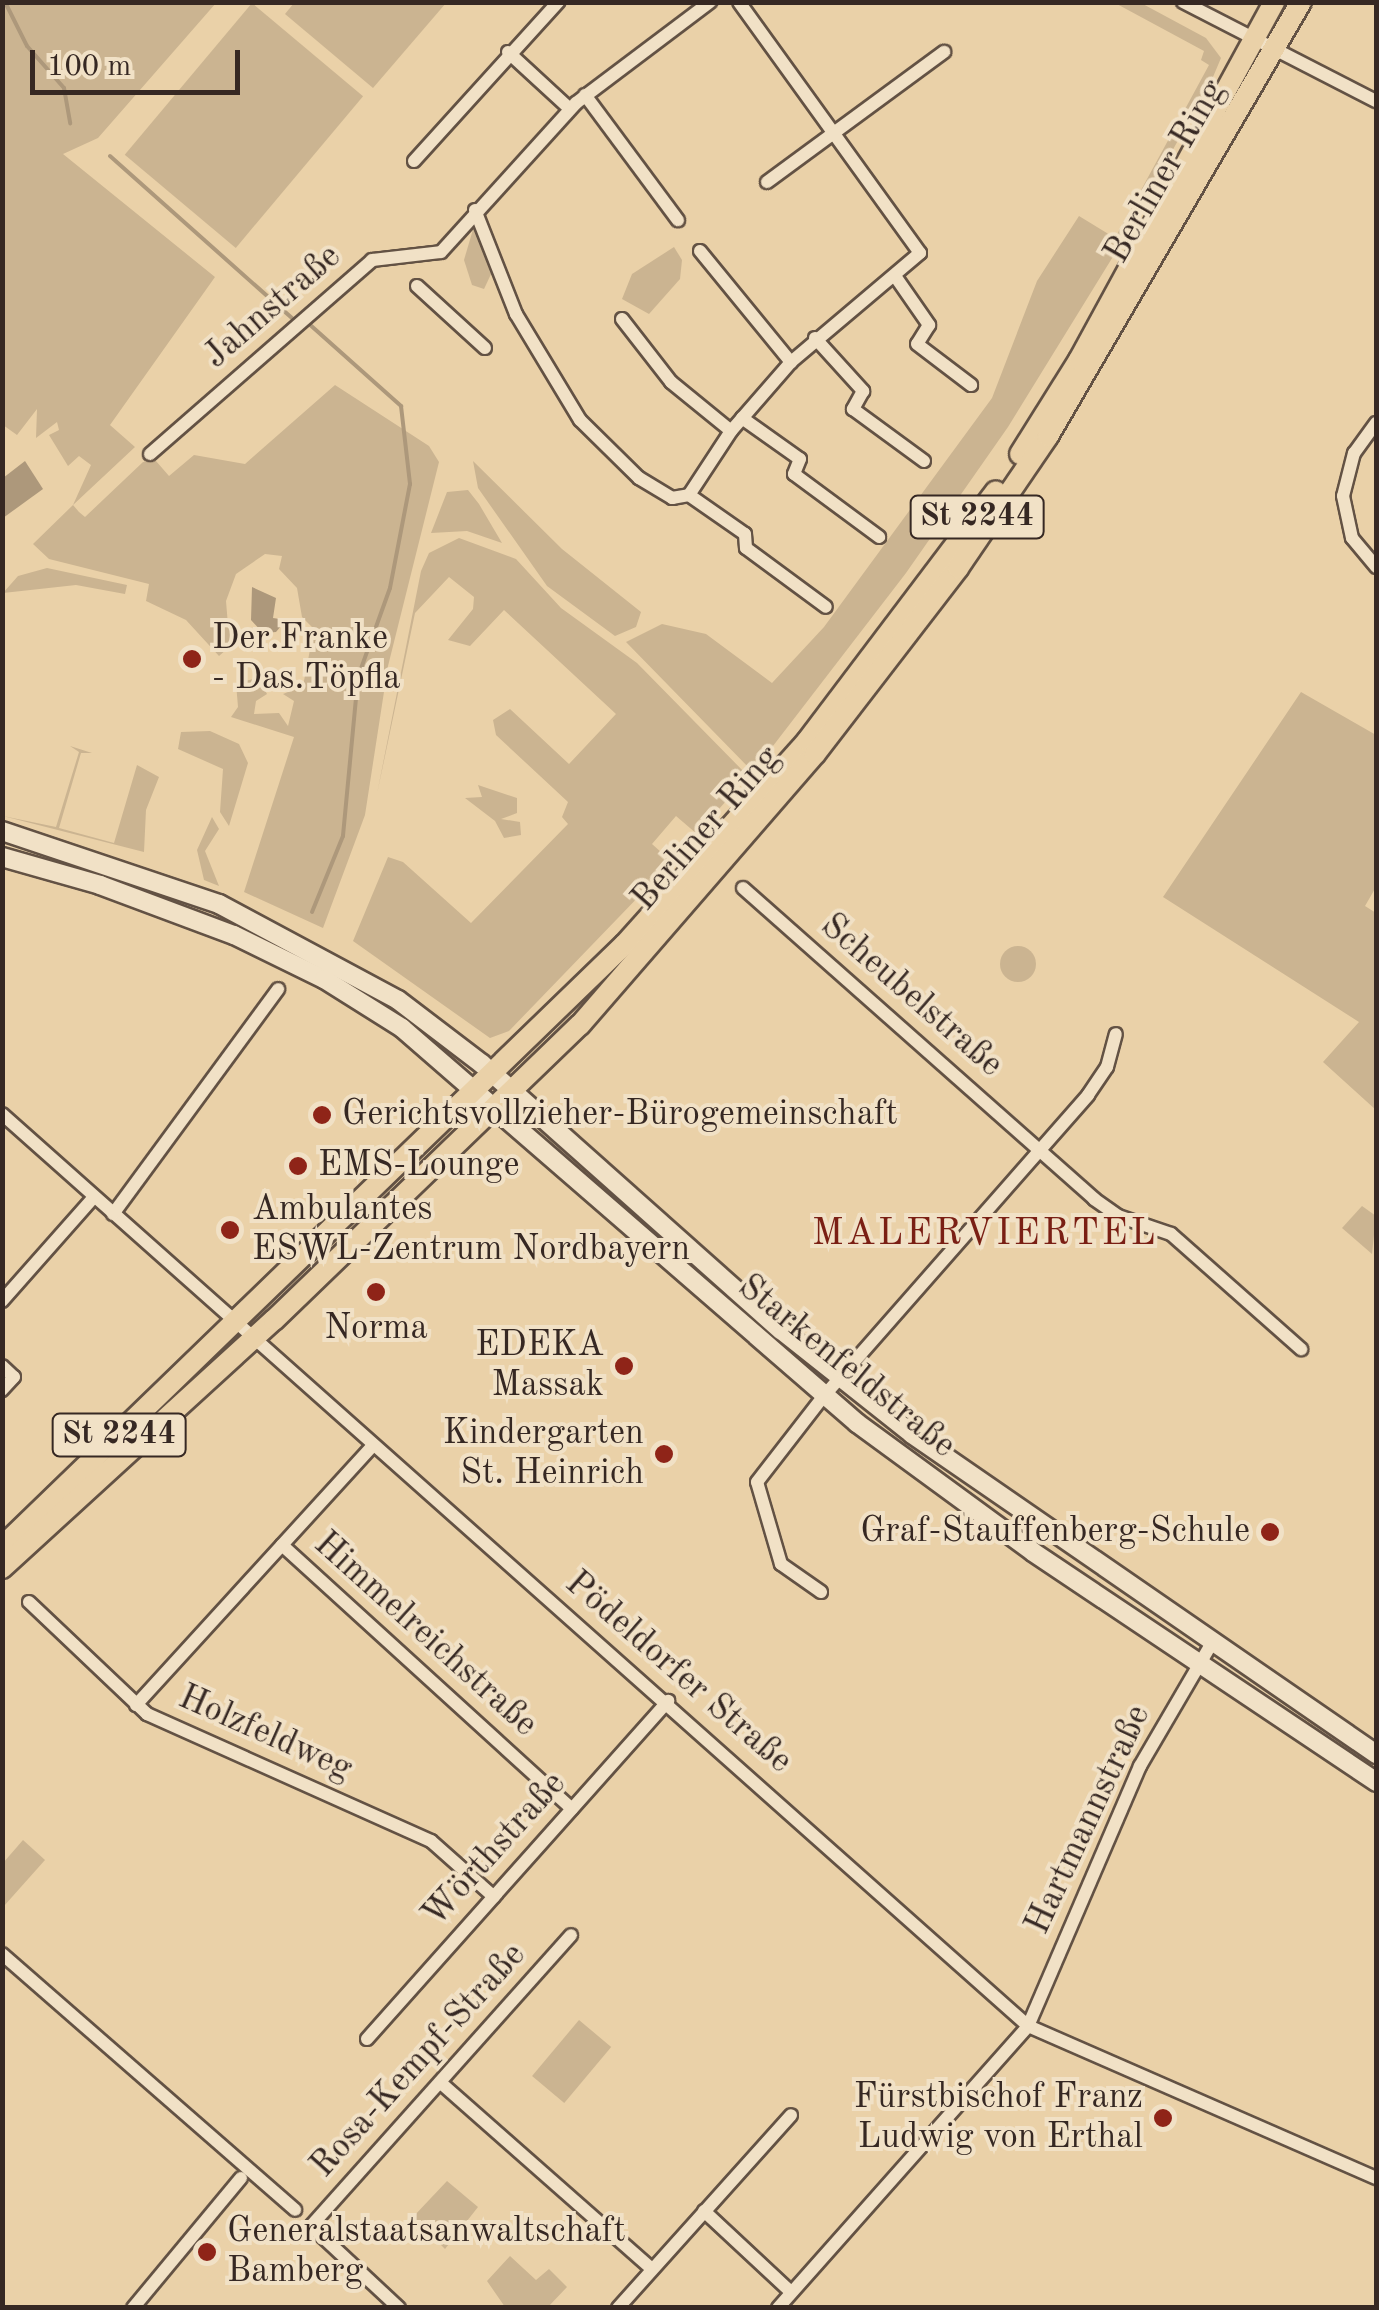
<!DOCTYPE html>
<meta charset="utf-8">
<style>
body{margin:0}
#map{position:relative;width:1379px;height:2310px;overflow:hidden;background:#ead1a8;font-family:"Old Standard TT",serif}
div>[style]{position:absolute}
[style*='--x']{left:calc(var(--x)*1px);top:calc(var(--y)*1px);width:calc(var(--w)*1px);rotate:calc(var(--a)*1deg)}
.green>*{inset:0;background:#cbb491;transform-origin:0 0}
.round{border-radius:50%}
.water>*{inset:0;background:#ad987b}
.stream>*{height:4px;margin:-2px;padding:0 2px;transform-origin:2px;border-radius:2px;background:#ad987b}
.roads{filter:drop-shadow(2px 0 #635244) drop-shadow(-2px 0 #635244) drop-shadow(0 2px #635244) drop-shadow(0 -2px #635244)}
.street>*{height:12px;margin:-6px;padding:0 6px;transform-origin:6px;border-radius:6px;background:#f1e1c6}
.secondary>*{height:18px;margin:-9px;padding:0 9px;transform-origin:9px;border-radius:9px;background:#f1e1c6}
.primary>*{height:20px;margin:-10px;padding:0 10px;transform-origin:10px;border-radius:10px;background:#ead1a8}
.dots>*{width:28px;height:28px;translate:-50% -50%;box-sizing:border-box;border:5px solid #f1e1c6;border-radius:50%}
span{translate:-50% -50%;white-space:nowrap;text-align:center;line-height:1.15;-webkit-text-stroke:8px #f1e1c6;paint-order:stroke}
.shield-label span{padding:2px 8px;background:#f1e1c6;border:2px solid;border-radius:8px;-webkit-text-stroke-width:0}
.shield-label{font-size:32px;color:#362823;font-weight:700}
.street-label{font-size:35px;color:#362823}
.poi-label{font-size:35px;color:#362823}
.left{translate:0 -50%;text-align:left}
.right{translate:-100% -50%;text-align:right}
.neighbourhood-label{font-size:38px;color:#7a1f14;letter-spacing:2.5px}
.frame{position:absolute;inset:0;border:5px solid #362823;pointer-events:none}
.scale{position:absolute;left:30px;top:50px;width:210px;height:45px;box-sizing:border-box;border:5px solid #362823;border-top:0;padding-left:12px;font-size:30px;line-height:35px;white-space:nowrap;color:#362823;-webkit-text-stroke:8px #f1e1c6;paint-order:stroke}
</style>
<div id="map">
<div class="green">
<i style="clip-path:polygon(2px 3px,216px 3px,98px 138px,63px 154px,215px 277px,110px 425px,135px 447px,73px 505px,79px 512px,85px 517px,143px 462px,156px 461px,169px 476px,194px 455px,245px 464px,335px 385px,429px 446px,439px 462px,388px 666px,365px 815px,323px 928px,244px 892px,294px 737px,231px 717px,238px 707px,236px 683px,258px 678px,267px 694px,256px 701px,254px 714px,279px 713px,288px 726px,294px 701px,283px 694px,303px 686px,314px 629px,302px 617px,297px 588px,279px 569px,282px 556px,265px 554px,236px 574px,226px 601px,228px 625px,235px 641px,246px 631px,254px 647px,246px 652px,235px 642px,219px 656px,186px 620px,146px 601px,149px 584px,49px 559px,33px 544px,73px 505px,91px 465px,79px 456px,68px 466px,49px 435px,59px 430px,57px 422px,36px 438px,37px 409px,17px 435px,3px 425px)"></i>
<i style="left:252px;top:3px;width:145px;height:198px;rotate:40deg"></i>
<i style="clip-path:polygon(294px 3px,295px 2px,446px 3px,373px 88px,285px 14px)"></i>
<i style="clip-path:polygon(1115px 3px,1141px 3px,1206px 38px,1221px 58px,1213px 77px,1122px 242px,1008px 427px,906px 573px,753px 772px,626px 642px,662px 624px,706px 634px,772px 683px,824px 627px,992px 398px,1037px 281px,1079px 216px,1115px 238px,1209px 65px,1201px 60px,1204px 51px)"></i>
<i style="clip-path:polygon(474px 226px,492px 272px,484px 289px,472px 285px,464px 260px)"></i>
<i style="clip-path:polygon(674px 247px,682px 260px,680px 279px,649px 314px,622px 299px,632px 274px)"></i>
<i style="clip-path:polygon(473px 461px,562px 549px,641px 612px,636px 627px,615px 636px,547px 586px,478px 488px)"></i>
<i style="clip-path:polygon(468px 490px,479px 504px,502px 543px,467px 531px,431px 533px,447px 492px)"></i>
<i style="clip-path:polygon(459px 538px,516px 559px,561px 608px,637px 663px,748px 776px,697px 834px,676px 816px,652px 844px,672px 862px,509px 1031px,490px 1038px,353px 941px,388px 857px,403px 862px,471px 923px,568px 824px,562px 817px,568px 802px,496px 735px,493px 720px,510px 709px,569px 764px,616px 714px,504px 610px,470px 646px,448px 640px,473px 609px,474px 597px,449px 577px,415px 613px,377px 794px,421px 571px,429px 553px)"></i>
<i style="clip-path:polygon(47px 568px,127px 585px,125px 594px,76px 585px,3px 593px,18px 576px)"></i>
<i style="clip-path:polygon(1301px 692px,1376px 735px,1376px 887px,1365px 906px,1376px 913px,1376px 1110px,1323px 1062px,1359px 1022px,1163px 897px)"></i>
<i style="clip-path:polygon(210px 731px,239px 744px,248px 763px,229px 826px,220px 812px,223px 769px,178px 749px,181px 732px)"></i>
<i style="clip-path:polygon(70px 746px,92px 753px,81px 753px,59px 828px,114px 843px,137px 765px,159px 777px,146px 810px,144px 852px,3px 816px,56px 827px,79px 752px)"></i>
<i style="clip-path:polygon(478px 785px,517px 798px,517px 813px,501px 819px,520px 822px,521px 835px,504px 838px,495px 821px,465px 798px,482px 797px)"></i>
<i style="clip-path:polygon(212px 817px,219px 829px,205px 851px,219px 886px,204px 880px,197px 850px)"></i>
<i class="round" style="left:1000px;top:946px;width:36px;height:36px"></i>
<i style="clip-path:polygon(1362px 1206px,1376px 1216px,1372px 1254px,1342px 1228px)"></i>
<i style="clip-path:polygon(23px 1840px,45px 1860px,4px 1906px,3px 1863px)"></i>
<i style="left:579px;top:2020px;width:42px;height:73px;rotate:40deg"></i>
<i style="clip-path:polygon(447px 2181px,478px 2207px,445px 2249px,413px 2217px)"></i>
<i style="clip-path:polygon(510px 2256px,536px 2280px,549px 2269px,567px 2287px,548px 2307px,505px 2307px,487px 2281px)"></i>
</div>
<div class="water">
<i style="clip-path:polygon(25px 461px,43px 489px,3px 518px,3px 478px)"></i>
<i style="clip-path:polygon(252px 587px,276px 598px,273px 618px,286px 620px,276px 632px,263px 633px,251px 620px)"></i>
</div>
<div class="stream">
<i style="--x:5;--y:2;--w:49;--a:63.4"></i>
<i style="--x:27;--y:46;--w:56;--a:48.6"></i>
<i style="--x:64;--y:88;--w:36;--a:80"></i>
<i style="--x:110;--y:156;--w:244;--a:41.7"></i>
<i style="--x:308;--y:323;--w:125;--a:41.7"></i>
<i style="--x:401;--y:406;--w:79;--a:83.4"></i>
<i style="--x:410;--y:484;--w:106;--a:100.9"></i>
<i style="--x:390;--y:588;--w:95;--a:109.8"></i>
<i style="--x:358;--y:677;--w:160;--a:95.4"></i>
<i style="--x:343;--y:836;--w:82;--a:112.2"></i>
</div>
<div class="roads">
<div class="street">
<i style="--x:1183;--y:2;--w:217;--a:27.2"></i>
<i style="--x:508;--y:52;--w:84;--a:42.6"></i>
<i style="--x:585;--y:95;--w:156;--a:53.4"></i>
<i style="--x:414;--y:161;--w:215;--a:-47.8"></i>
<i style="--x:767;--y:182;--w:220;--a:-36.3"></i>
<i style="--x:475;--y:210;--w:112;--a:68.5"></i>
<i style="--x:516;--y:314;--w:124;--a:58.9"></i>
<i style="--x:580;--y:420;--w:83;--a:44.5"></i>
<i style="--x:639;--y:478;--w:39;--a:31"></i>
<i style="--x:672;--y:498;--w:17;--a:-10"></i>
<i style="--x:700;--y:251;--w:144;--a:50.7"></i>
<i style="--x:895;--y:276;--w:60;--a:55.2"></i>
<i style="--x:929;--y:325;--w:22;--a:122"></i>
<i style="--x:917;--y:344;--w:68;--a:37.2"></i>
<i style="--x:417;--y:286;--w:92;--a:42.4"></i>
<i style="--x:622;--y:319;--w:80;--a:52.1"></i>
<i style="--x:671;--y:382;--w:77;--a:39.2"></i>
<i style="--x:815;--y:338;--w:72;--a:47.8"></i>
<i style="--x:863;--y:391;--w:21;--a:119"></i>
<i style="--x:853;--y:409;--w:88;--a:36.2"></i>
<i style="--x:742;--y:418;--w:71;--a:35.3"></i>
<i style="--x:800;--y:459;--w:16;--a:112"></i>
<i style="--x:794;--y:474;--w:106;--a:36.5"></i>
<i style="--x:1376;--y:423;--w:37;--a:126"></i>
<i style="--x:1354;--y:453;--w:44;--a:104.3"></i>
<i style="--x:1343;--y:496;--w:43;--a:77.9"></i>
<i style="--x:1352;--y:538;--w:38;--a:50"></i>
<i style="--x:150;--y:454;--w:295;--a:-41.1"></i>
<i style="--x:372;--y:260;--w:69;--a:-6.6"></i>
<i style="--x:441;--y:252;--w:201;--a:-47.8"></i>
<i style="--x:576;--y:103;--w:168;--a:-37"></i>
<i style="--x:689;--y:495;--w:77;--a:-56.7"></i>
<i style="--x:731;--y:431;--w:91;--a:-49"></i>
<i style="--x:791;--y:362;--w:169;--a:-40.2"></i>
<i style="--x:920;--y:253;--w:309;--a:-125.8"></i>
<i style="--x:689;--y:495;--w:68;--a:34.9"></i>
<i style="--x:745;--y:534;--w:14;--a:86"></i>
<i style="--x:746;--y:548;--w:99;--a:36.4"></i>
<i style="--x:743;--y:888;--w:469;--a:41.5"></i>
<i style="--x:1094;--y:1199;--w:29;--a:35"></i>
<i style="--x:1118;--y:1216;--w:56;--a:18.8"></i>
<i style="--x:1171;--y:1234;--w:174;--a:41.5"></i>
<i style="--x:2;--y:1114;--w:1373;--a:41.63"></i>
<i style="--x:1028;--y:2026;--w:380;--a:23.6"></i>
<i style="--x:113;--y:1214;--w:279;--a:-53.7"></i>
<i style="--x:2;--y:1301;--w:139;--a:-48.5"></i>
<i style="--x:2;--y:1366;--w:16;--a:43"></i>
<i style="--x:14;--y:1377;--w:18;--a:133"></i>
<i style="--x:282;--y:1545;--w:392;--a:42.3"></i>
<i style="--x:821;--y:1592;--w:49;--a:-145"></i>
<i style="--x:781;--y:1564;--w:85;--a:-106.3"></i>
<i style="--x:757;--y:1482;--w:108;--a:-52.2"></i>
<i style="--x:823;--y:1397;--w:402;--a:-48.7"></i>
<i style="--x:1088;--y:1095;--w:34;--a:-56"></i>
<i style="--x:1107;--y:1067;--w:34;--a:-75"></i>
<i style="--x:29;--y:1602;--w:163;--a:43.5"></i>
<i style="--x:147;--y:1714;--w:311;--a:24.1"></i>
<i style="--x:431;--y:1841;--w:84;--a:41.6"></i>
<i style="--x:136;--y:1705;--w:352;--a:-47.6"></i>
<i style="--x:2;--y:1954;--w:389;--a:41.1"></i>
<i style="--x:367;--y:2039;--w:453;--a:-48.3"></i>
<i style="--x:442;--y:2084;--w:278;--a:41.4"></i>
<i style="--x:704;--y:2211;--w:119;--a:43"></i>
<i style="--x:133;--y:2308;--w:169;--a:-50.3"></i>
<i style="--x:399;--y:2308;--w:120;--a:-137"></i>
<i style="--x:311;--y:2226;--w:390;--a:-48.2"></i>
<i style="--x:618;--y:2308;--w:259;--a:-48.1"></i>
<i style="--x:778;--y:2308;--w:377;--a:-48.4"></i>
<i style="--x:1028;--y:2026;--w:283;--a:-66.7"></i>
<i style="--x:1140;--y:1766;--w:143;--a:-59.7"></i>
</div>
<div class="secondary">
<i style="--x:2;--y:831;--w:229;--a:18.6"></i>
<i style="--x:219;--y:904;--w:203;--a:28.2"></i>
<i style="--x:398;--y:1000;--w:106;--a:37.3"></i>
<i style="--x:482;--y:1064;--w:400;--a:41.7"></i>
<i style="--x:781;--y:1330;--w:167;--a:38.4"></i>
<i style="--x:912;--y:1434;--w:564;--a:34.59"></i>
<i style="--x:2;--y:857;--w:102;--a:15.9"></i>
<i style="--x:100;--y:885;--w:143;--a:20.5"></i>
<i style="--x:234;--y:935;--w:100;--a:26.1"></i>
<i style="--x:324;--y:979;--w:92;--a:32.1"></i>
<i style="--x:402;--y:1028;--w:603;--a:40.96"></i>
<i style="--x:857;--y:1423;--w:218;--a:36.2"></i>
<i style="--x:1033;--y:1552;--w:413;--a:33.8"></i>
</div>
<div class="primary">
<i style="--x:1020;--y:454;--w:111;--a:-57.9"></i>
<i style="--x:1079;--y:360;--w:408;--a:-61.4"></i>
<i style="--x:2;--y:1547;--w:867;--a:-44.07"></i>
<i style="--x:625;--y:944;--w:273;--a:-48.1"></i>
<i style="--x:807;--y:741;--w:313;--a:-52.9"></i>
<i style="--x:2;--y:1568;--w:368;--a:-42.4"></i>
<i style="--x:274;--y:1320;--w:425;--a:-44"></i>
<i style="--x:580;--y:1025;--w:359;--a:-49.1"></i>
<i style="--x:815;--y:754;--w:235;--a:-52.4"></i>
<i style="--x:958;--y:568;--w:160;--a:-55.7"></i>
<i style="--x:1048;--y:436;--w:502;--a:-59.76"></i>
</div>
</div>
<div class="dots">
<i style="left:192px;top:659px;background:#8f2418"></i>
<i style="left:322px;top:1115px;background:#8f2418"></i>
<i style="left:298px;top:1166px;background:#8f2418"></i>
<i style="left:230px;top:1230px;background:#8f2418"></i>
<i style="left:376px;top:1292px;background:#8f2418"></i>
<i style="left:624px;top:1366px;background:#8f2418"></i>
<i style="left:664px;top:1454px;background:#8f2418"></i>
<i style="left:1270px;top:1532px;background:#8f2418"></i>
<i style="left:1163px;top:2118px;background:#8f2418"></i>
<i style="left:207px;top:2252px;background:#8f2418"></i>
</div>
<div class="shield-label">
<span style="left:977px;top:517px">St 2244</span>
<span style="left:119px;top:1435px">St 2244</span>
</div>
<div class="street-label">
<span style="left:1166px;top:172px;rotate:-60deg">Berliner Ring</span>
<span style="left:273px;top:307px;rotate:-41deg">Jahnstraße</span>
<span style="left:707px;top:829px;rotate:-49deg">Berliner Ring</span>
<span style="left:911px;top:996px;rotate:41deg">Scheubelstraße</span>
<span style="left:846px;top:1367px;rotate:39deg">Starkenfeldstraße</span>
<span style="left:425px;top:1635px;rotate:42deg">Himmelreichstraße</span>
<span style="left:678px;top:1673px;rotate:41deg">Pödeldorfer Straße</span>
<span style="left:265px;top:1734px;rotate:24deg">Holzfeldweg</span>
<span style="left:1089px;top:1820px;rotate:-65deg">Hartmannstraße</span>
<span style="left:495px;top:1850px;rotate:-48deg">Wörthstraße</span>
<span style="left:419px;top:2061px;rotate:-48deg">Rosa-Kempf-Straße</span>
</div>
<div class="poi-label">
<span class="left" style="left:212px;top:659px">Der.Franke<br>- Das.Töpfla</span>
<span class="left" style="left:342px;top:1115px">Gerichtsvollzieher-Bürogemeinschaft</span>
<span class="left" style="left:318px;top:1166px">EMS-Lounge</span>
<span class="left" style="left:252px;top:1230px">Ambulantes<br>ESWL-Zentrum Nordbayern</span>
<span style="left:376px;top:1329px">Norma</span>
<span class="right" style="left:604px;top:1366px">EDEKA<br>Massak</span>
<span class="right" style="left:644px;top:1454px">Kindergarten<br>St. Heinrich</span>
<span class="right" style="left:1250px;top:1532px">Graf-Stauffenberg-Schule</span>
<span class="right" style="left:1143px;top:2118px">Fürstbischof Franz<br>Ludwig von Erthal</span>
<span class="left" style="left:227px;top:2252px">Generalstaatsanwaltschaft<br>Bamberg</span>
</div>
<div class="neighbourhood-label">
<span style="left:985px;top:1235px">MALERVIERTEL</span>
</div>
<div class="frame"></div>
<div class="scale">100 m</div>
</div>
